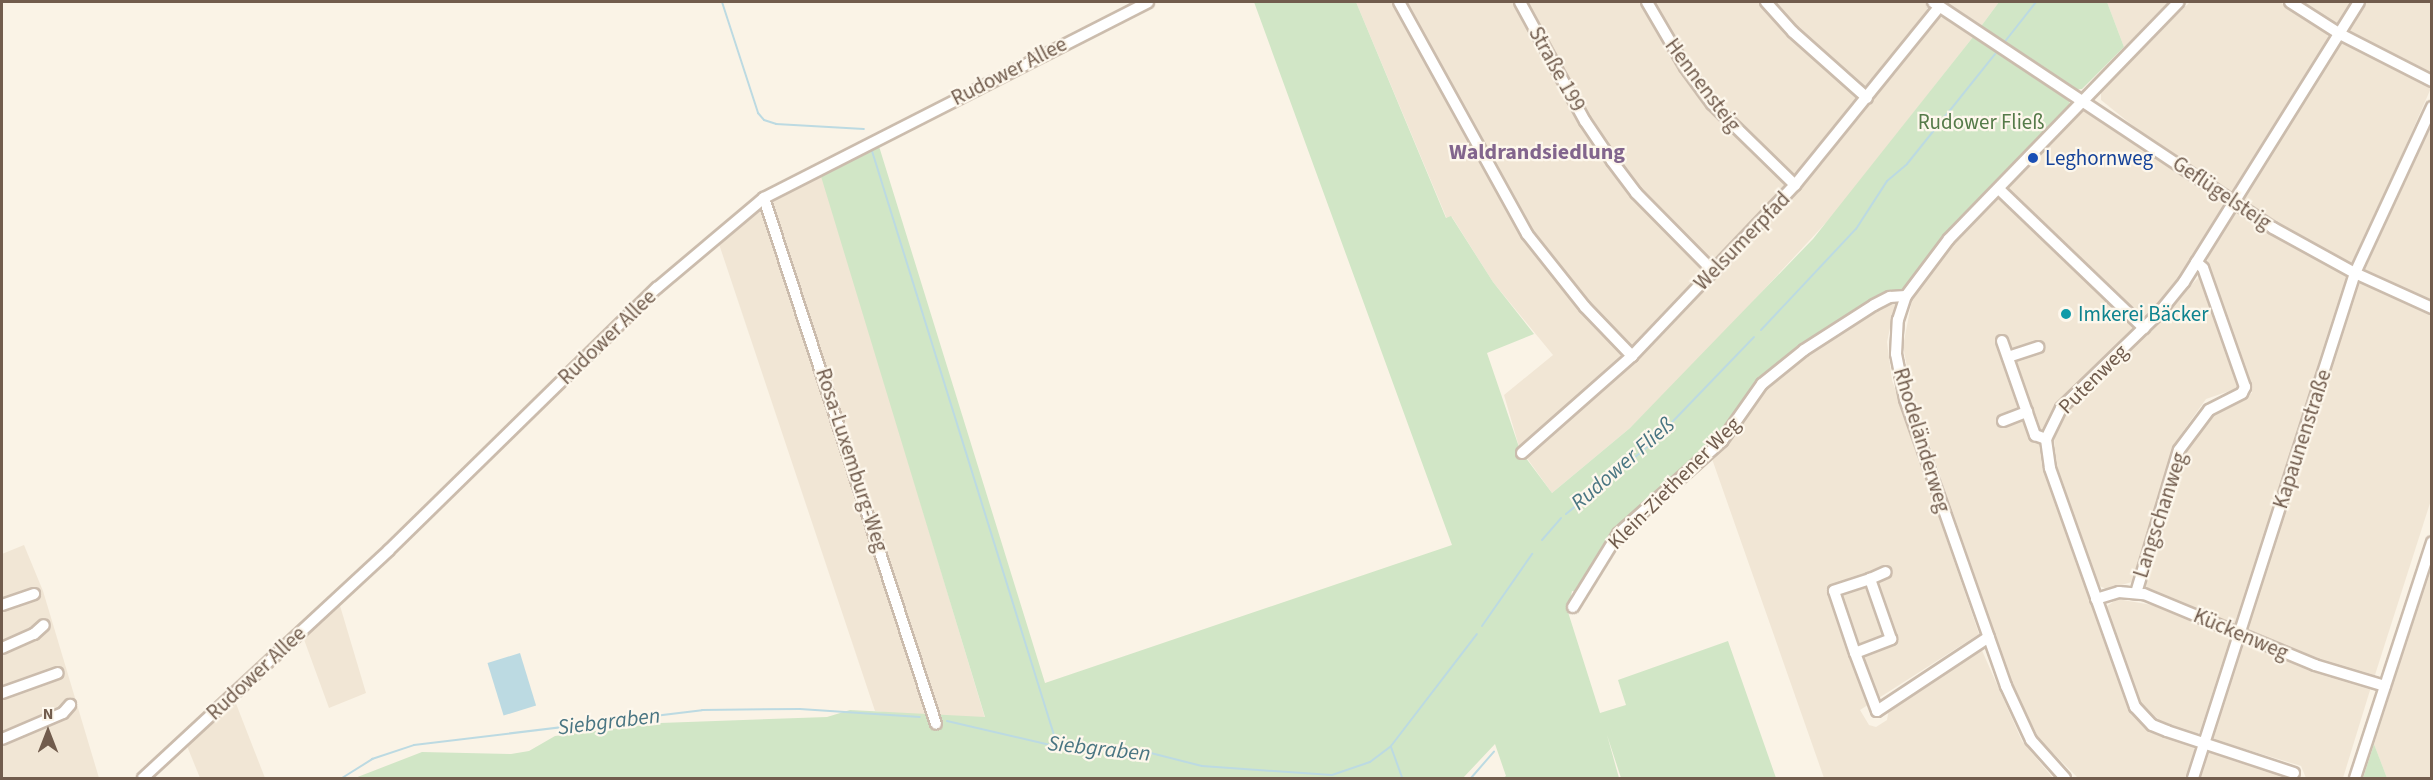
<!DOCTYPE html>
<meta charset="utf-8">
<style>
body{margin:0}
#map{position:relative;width:2433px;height:780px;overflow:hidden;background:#faf3e6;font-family:"Source Sans 3",sans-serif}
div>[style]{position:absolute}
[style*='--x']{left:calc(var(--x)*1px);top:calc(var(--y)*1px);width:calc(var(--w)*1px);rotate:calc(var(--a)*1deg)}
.residential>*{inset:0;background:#f1e6d5}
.green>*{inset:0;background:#d1e6c6}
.water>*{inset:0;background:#bcdae2;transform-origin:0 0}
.stream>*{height:2px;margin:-1px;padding:0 1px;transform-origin:1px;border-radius:1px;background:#bcdae2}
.roads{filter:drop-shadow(2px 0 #cbbcad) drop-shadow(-2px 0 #cbbcad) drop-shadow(0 2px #cbbcad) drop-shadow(0 -2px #cbbcad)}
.minor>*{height:10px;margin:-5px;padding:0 5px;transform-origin:5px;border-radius:5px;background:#fff}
.dots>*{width:16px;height:16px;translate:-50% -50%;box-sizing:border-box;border:3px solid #fdf7ec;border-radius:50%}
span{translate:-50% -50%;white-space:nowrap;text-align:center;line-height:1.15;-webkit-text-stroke:4.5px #fdf7ec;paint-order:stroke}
.street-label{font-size:21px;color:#715c4d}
.park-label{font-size:21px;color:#557b49}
.transit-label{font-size:21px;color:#164399}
.left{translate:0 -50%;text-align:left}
.culture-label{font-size:21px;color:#0d838f}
.neighbourhood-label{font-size:22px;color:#82658d;font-weight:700}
.water-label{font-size:22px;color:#497582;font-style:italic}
.frame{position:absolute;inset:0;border:3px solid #715c4d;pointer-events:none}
.north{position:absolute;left:18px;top:702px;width:60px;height:60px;-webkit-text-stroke:4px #fdf7ec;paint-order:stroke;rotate:0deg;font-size:16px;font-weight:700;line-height:24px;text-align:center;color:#715c4d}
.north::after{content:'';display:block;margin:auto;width:21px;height:27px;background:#715c4d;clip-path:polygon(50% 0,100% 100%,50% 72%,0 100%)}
</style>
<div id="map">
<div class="residential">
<i style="clip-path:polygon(1356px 2px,1395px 2px,1497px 190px,1624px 352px,1624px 359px,1520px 450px,1504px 395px,1553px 355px,1493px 282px,1452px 217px,1447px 219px)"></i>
<i style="clip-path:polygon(1403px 2px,1518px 2px,1565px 90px,1563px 92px,1589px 132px,1706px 268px,1706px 274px,1635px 348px,1629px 348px,1592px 311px,1531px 233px)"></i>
<i style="clip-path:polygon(1523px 2px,1639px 2px,1678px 70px,1709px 112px,1787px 186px,1715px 264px,1708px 264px,1658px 214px,1608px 152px)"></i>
<i style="clip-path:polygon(1651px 2px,1762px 2px,1858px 94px,1858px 101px,1798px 175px,1790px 175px,1749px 139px,1698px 80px)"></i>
<i style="clip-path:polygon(1774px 2px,1925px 2px,1929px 13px,1866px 90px,1804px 35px)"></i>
<i style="clip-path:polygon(1941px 2px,1999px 2px,1979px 29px)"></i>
<i style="clip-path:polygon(2107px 2px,2168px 2px,2124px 47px)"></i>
<i style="clip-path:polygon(2190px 2px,2280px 2px,2327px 33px,2329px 40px,2233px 197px,2162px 149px,2101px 100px,2101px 92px)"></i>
<i style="clip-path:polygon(2297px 2px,2353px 2px,2337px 27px)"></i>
<i style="clip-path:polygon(2364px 2px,2431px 2px,2431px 77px,2346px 32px)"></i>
<i style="clip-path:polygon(1945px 17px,1973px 37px,1834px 214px,1692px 367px,1630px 428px,1552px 493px,1524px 454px,1538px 442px,1542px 445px,1552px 436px,1550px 433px,1598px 394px,1801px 186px,1937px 18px)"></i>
<i style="clip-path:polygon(2340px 40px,2431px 88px,2353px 266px,2241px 202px)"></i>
<i style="clip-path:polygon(2082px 111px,2090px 111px,2227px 206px,2186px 274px,2144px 323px,2006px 189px)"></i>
<i style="clip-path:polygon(2431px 118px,2431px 303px,2362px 271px)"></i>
<i style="clip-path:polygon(820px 173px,826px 187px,985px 718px,931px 717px,875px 711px,719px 244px,770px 203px)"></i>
<i style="clip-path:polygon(1999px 196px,2137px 330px,2054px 411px,2043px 436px,2135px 713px,2191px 743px,2195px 751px,2186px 778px,2078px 778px,2039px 739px,2012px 683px,1912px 394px,1903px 346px,1912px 300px,1939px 258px)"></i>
<i style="clip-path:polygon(2236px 211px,2349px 275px,2237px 622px,2230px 626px,2145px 590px,2141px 584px,2188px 442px,2216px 410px,2252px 393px,2206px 266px,2208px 257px)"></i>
<i style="clip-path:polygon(2201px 275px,2241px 387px,2206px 399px,2177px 440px,2132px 582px,2107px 589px,2099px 586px,2055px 462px,2054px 433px,2073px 406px)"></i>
<i style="clip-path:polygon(2362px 282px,2432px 314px,2431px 500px,2374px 678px,2249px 634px,2246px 626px,2356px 286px)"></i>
<i style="clip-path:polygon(1896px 300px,1887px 342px,1892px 380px,1979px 634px,1860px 710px,1869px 725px,1876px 727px,1887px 720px,1890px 703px,1980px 646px,2022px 741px,2053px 778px,1824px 778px,1711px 456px,1766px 384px,1867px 312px)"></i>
<i style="clip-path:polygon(24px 545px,43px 591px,99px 778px,2px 778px,2px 554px)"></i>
<i style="clip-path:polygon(2431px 566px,2431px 778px,2387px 778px,2374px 744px)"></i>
<i style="clip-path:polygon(338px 599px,366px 693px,329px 708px,302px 634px)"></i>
<i style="clip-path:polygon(2117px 599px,2158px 606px,2227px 635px,2230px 642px,2204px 730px,2194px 735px,2162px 723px,2141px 703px,2106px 607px)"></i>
<i style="clip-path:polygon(2246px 643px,2371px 687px,2343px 778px,2306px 778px,2301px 766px,2215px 740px,2212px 733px,2240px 646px)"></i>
<i style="clip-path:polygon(235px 701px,265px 778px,200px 778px,187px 746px)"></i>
<i style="clip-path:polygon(2213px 750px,2277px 771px,2284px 778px,2198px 778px,2206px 754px)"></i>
</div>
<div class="green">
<i style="clip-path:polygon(1254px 2px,1356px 2px,1446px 218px,1451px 216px,1493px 282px,1534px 334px,1487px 353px,1520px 450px,1552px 493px,1630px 428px,1813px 239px,1973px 37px,2068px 98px,2071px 107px,1905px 289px,1878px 299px,1788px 356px,1755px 384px,1734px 423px,1625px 522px,1580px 593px,1572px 591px,1568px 612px,1600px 713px,1626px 705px,1618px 680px,1728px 641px,1776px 778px,1621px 778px,1607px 735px,1619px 778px,1503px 778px,1506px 776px,1495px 744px,1463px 778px,355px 778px,422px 752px,511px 754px,529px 751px,555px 736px,660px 723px,827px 717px,850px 710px,985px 717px,820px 173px,878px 143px,1045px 683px,1452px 545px)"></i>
<i style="clip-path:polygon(1999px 2px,2107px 2px,2124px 47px,2082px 89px,2074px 90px,1979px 29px)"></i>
<i style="clip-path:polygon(2374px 744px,2387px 778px,2363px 778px)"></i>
</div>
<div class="water">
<i style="left:520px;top:653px;width:55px;height:34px;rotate:73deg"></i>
</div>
<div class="stream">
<i style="--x:722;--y:2;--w:117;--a:72"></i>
<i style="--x:758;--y:113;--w:9;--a:49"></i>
<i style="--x:764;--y:120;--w:13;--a:18"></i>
<i style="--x:776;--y:124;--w:88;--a:3.3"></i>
<i style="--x:2003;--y:44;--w:53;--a:-51.8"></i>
<i style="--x:872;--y:151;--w:612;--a:72.69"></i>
<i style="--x:1054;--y:735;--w:21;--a:29"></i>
<i style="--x:1072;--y:745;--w:5;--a:90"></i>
<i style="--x:1761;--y:330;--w:139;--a:-46.8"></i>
<i style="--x:1856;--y:229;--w:57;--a:-57.1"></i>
<i style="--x:1887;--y:181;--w:26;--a:-40"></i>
<i style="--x:1907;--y:164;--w:141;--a:-51.3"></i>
<i style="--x:1566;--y:514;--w:112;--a:-39.5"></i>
<i style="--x:1652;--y:443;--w:147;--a:-46.1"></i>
<i style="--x:1542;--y:540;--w:29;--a:-49"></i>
<i style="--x:1482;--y:626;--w:88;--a:-55.2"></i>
<i style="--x:947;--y:721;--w:128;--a:13.1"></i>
<i style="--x:1072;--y:750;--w:67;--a:0"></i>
<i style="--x:1139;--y:750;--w:65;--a:14.3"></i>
<i style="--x:1202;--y:766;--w:130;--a:4"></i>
<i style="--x:1332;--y:775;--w:40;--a:-18.9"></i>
<i style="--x:1370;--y:762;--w:26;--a:-37"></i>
<i style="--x:1391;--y:746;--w:141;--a:-52.5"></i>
<i style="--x:1391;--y:747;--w:33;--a:70"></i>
<i style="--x:342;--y:778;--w:36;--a:-32"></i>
<i style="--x:372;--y:759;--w:44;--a:-18.4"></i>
<i style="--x:414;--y:745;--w:290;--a:-6.9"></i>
<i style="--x:702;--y:710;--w:98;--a:-0.6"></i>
<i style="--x:800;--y:709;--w:120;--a:3.8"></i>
<i style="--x:1471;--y:778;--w:35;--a:-49"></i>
</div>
<div class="roads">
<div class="minor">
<i style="--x:1399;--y:2;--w:265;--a:61.1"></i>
<i style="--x:1527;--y:234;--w:93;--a:51.5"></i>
<i style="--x:1585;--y:307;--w:68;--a:46.2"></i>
<i style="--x:1520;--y:2;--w:136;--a:61.4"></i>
<i style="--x:1585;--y:121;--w:48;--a:56"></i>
<i style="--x:1612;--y:161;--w:40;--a:53"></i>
<i style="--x:1636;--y:193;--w:110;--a:45.4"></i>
<i style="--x:1647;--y:2;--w:75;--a:59.7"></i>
<i style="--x:1685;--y:67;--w:46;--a:53.9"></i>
<i style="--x:1712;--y:104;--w:116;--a:44.3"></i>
<i style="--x:1766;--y:2;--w:40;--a:48"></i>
<i style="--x:1793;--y:32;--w:99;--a:41.7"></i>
<i style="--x:1933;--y:2;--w:408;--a:33.6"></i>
<i style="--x:2273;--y:228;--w:94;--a:28.8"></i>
<i style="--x:2355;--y:273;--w:85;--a:24.4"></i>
<i style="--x:2290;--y:2;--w:59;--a:32.6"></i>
<i style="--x:2340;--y:34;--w:103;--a:27.1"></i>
<i style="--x:1999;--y:189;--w:201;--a:43.8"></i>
<i style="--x:764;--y:198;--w:553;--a:71.89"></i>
<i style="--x:2002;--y:341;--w:100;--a:70.7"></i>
<i style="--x:2035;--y:435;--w:12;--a:20"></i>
<i style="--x:2008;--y:357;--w:32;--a:-18"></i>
<i style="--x:2003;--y:421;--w:26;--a:-21"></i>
<i style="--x:1522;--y:453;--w:147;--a:-41.4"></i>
<i style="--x:1632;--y:356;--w:236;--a:-46.4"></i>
<i style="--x:1795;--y:185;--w:229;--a:-51"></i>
<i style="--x:1870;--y:579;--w:17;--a:-24"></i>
<i style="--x:2136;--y:593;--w:149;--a:-73.3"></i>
<i style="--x:2179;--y:450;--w:50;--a:-53.1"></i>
<i style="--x:2209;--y:410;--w:37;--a:-27"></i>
<i style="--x:2242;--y:393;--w:7;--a:-63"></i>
<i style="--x:2245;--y:387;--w:126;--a:-109.4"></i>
<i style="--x:2203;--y:268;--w:9;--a:-139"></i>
<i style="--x:2096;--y:599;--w:24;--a:-17"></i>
<i style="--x:2119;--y:592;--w:25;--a:5"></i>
<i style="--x:2144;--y:594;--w:185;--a:22.5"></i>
<i style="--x:2315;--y:665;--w:73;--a:16.7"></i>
<i style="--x:2;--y:605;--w:34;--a:-19"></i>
<i style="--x:1573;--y:607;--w:86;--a:-58.3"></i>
<i style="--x:1618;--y:534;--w:140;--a:-41.8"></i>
<i style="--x:1722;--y:441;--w:70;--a:-54.9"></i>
<i style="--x:1762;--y:384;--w:54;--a:-39"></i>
<i style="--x:1804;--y:350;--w:83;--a:-32.7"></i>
<i style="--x:1874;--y:305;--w:18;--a:-27"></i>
<i style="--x:1890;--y:297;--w:16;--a:-4"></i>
<i style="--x:2;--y:648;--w:35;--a:-24"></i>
<i style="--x:34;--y:634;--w:13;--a:-42"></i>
<i style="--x:1855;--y:653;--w:39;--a:-21"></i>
<i style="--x:1891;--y:639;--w:64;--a:-109.3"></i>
<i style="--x:1870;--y:579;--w:38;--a:162"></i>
<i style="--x:1834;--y:591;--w:65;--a:71.3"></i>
<i style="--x:1855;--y:653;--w:62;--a:69.2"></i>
<i style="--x:1877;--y:711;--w:134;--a:-33.5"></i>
<i style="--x:2;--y:693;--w:59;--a:-19.7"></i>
<i style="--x:2;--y:739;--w:66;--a:-23.1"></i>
<i style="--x:63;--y:713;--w:11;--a:-49"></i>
<i style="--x:2294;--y:773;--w:134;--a:-161.7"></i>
<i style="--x:2167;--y:731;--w:16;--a:-158"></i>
<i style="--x:2152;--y:725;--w:25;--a:-133"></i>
<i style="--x:2135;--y:707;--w:254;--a:-109.6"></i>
<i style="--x:2050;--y:468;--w:29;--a:-98"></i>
<i style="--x:2046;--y:439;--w:34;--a:-64"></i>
<i style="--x:2061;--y:408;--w:135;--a:-44.1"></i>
<i style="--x:2158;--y:314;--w:41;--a:-50.9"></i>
<i style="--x:2184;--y:282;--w:330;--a:-58"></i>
<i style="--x:143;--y:778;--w:335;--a:-42.8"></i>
<i style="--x:389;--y:550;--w:375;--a:-44.4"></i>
<i style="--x:657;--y:288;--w:140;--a:-40.1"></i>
<i style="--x:764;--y:198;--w:431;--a:-27"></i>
<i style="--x:2065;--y:778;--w:51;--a:-131.8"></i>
<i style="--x:2031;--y:740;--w:60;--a:-114.8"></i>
<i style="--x:2006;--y:686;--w:304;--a:-109.4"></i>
<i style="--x:1905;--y:399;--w:46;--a:-101.3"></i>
<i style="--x:1896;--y:354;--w:34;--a:-87"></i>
<i style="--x:1898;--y:320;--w:25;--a:-72"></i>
<i style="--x:1906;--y:296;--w:71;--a:-53"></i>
<i style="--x:1949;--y:239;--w:330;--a:-45.9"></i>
<i style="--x:2193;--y:778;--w:530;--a:-72.21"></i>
<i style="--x:2355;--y:273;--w:183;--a:-65.1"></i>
<i style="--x:2355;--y:778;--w:248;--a:-71.9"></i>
</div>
</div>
<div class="dots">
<i style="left:2033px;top:158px;background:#1a4fb4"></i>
<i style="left:2066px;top:314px;background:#0f9aa8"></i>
</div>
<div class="street-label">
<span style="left:1557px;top:69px;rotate:61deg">Straße 199</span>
<span style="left:1009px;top:71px;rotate:-27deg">Rudower Allee</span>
<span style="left:1703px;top:85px;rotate:53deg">Hennensteig</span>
<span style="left:2222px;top:193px;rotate:34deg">Geflügelsteig</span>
<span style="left:1742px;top:241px;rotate:-46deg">Welsumerpfad</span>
<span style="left:607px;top:337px;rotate:-44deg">Rudower Allee</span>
<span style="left:2093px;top:379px;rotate:-45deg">Putenweg</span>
<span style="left:2302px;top:439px;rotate:-72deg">Kapaunenstraße</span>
<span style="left:1922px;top:440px;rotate:73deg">Rhodeländerweg</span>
<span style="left:852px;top:460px;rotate:72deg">Rosa-Luxemburg-Weg</span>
<span style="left:1674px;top:483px;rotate:-45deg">Klein-Ziethener Weg</span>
<span style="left:2160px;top:515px;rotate:-72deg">Langschanweg</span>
<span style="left:2241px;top:634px;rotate:23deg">Kückenweg</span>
<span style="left:256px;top:673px;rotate:-43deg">Rudower Allee</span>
</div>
<div class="park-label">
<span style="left:1981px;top:122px">Rudower Fließ</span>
</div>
<div class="transit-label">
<span class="left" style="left:2045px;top:158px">Leghornweg</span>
</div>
<div class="culture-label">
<span class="left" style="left:2078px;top:314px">Imkerei Bäcker</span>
</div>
<div class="neighbourhood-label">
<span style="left:1537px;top:153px">Waldrandsiedlung</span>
</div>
<div class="water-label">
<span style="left:1623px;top:464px;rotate:-41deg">Rudower Fließ</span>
<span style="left:609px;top:722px;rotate:-7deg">Siebgraben</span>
<span style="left:1099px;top:749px;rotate:6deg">Siebgraben</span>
</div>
<div class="frame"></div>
<div class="north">N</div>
</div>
